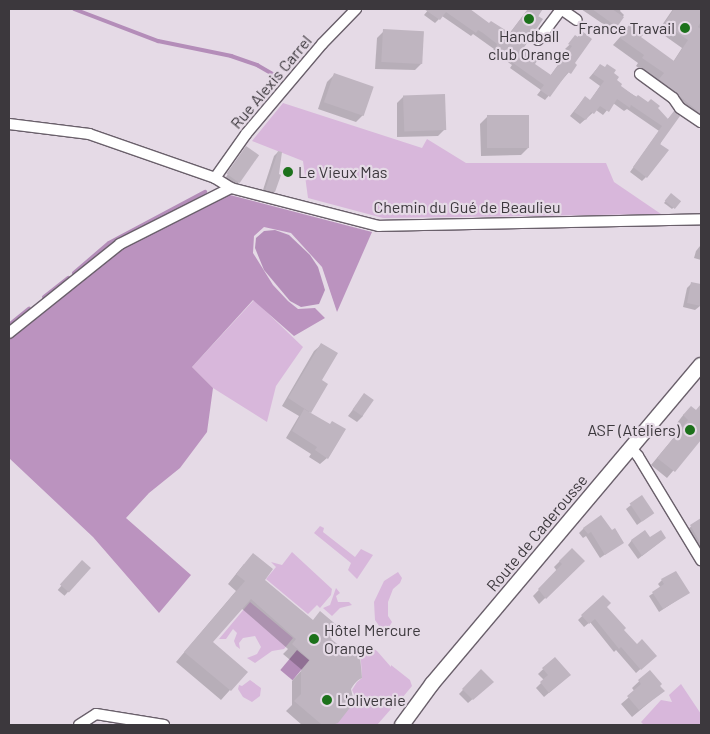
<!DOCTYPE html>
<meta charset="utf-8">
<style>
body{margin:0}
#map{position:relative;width:710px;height:734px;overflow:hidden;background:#e5dae6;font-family:Barlow,sans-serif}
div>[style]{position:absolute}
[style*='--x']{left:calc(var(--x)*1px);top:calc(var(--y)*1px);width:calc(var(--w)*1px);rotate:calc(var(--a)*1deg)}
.green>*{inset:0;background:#d8b7db}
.forest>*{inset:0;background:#bb93bf}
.water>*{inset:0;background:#b48db9;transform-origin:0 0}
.shadow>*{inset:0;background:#0003;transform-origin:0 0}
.stream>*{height:4px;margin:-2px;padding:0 2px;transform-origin:2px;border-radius:2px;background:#b48db9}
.building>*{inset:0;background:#bfb5c0;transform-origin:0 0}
.roads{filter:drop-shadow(1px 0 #6a606b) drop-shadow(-1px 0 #6a606b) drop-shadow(0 1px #6a606b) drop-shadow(0 -1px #6a606b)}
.street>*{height:10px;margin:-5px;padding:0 5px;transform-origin:5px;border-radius:5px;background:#fff}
.secondary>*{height:14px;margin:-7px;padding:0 7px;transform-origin:7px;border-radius:7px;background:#fff}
.dots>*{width:14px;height:14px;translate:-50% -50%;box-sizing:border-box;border:2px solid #e5dae6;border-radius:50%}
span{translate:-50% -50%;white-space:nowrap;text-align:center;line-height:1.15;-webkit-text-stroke:4.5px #e5dae6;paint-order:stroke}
.poi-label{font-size:16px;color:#3c383d}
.right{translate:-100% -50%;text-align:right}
.left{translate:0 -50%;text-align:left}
.street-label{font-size:16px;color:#3c383d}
.frame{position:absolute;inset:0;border:10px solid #3c383d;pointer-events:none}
</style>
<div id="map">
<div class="green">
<i style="clip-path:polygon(283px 103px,422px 148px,427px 139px,466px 163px,606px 163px,614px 182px,661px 214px,383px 218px,308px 198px,303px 161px,252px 141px)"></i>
<i style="clip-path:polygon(254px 300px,303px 347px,276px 386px,267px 422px,213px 388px,192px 367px)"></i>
<i style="clip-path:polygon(320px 526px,324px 528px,323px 532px,355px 557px,361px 549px,373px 555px,357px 579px,348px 570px,351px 563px,314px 533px)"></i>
<i style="clip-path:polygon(292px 552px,332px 589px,331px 595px,320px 608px,317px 605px,308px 614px,266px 579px,276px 567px,271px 562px,282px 565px)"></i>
<i style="clip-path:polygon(398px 572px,402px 578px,400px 583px,393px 589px,388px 602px,388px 616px,392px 622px,389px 627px,382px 630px,375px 620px,374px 602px,384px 581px)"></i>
<i style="clip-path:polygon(336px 588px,340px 593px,336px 596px,338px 602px,349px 602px,352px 605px,340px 608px,332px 616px,323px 608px,330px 605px)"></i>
<i style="clip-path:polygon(250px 602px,293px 638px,284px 649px,272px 651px,255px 663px,247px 658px,257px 654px,261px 647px,255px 636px,243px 638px,239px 643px,240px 649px,236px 646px,234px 641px,237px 633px,233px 629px,226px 639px,219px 639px)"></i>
<i style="clip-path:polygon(360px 645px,371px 647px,377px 651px,391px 667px,391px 665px,410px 680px,412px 686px,393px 709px,397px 694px,391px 709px,377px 725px,333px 725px,357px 700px,352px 690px,357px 682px,362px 678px)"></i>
<i style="clip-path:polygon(250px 680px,261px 688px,260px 696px,252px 702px,243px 697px,238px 689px,239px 685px,242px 686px)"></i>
<i style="clip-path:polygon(681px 684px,701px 714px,701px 725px,644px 725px,641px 722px,661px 700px,672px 702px,669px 695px)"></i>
</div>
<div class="forest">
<i style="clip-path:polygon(226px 194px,372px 232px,337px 312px,322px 267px,291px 233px,264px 227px,254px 236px,253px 253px,273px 285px,288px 301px,298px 309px,315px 308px,325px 318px,294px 336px,253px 300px,192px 367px,213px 388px,207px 432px,180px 468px,149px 493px,126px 518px,191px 575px,159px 613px,93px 537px,9px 458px,9px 337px,119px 249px)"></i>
</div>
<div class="water">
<i style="clip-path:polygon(275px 230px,289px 235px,310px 255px,318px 267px,325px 290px,319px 304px,301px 307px,290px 301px,264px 270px,255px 248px,256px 238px,264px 231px)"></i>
<i style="left:297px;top:650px;width:16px;height:26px;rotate:40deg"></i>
</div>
<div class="shadow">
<i style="clip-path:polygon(429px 9px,466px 9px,489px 25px,509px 34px,528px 9px,542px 9px,521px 50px,533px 64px,550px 76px,568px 51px,565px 49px,582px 33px,573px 63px,575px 65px,545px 100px,537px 95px,541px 90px,510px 68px,512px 65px,492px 51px,494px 49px,473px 34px,471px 36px,442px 16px,435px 23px,424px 15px)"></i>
<i style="clip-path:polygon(581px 9px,621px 9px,620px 11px,624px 15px,612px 30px)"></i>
<i style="clip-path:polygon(673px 9px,701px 9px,701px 78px,699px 81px,701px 83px,701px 126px,657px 81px,636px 66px,638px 63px,613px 45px,629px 27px,639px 37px,673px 62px,682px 48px,658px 31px)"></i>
<i style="clip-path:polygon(384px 31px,422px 63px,415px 70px,375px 69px,377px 38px)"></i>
<i style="clip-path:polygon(600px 65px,612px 74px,619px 86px,656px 109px,667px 120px,674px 112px,646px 177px,642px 181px,630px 172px,659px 131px,627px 109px,624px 111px,613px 103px,603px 115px,596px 110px,580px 124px,570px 116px,581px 102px,585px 97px,590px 101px,600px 86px,589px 78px)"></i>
<i style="clip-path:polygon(334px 75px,363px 115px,356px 122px,318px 109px,327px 82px)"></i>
<i style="clip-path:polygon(404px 96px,445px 129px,438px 136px,397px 137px,397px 103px)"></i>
<i style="clip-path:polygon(487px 117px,528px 148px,521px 155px,481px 156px,480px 124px)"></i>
<i style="clip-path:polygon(246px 148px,241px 180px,236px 185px,224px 180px)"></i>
<i style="clip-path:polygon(278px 152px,278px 175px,274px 192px,270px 196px,262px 193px,274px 156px)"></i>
<i style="clip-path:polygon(669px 197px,674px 207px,672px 209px,664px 203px)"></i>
<i style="clip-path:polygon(700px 246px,701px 247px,701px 260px,694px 258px,696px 251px)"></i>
<i style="clip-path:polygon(691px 284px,701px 285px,700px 306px,695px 310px,683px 307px,687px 288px)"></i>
<i style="clip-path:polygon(321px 345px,321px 381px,309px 413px,327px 458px,320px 464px,309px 457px,311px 454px,286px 438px,299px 416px,282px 406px,314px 351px)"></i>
<i style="clip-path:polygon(364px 395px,363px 416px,357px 422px,348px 416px)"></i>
<i style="clip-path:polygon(701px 405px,701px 438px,667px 478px,651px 465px,682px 428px,677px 423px,684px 414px,695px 412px)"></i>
<i style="clip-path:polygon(631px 505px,653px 513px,637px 525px,626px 509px)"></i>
<i style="clip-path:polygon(701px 519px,701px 550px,697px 553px,684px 532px)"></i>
<i style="clip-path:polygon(584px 528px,623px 542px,600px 558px,586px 536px,583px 538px,579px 533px)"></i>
<i style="clip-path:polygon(650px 539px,660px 542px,638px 559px,628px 545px,632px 540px)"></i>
<i style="clip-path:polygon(572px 549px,583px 561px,539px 604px,533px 596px,557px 571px,554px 567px)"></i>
<i style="left:82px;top:562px;width:9px;height:37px;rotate:41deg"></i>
<i style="clip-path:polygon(244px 564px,329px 639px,361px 677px,351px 687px,333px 725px,302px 725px,286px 711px,292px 705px,292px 681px,302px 670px,283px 654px,288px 649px,241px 608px,211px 642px,246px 672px,221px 700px,176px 662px,236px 591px,228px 584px)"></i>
<i style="clip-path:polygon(662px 580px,688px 593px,659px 612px,649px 596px,661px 588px,658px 584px)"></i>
<i style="clip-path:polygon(603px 596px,606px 607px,623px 630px,637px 646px,655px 656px,636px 673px,616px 650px,614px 652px,590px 622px,584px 627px,578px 620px)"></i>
<i style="clip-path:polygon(555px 658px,565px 679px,544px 697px,536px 688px,544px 680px,538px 674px)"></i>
<i style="clip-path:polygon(481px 671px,488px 686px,468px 703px,459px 694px)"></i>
<i style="clip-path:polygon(650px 671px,663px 691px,632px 717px,621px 704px,635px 692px,632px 688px)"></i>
</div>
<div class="stream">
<i style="--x:74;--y:9;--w:90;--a:20.9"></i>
<i style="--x:158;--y:41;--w:75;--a:11.6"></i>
<i style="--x:231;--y:56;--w:28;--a:19"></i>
<i style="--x:257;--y:65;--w:28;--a:30"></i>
<i style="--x:74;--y:273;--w:46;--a:-40.6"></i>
<i style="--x:109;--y:243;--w:109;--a:-28"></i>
<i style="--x:44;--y:297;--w:31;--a:-38"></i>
<i style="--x:9;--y:325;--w:26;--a:-39"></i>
</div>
<div class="building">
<i style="clip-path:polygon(424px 9px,470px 9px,489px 23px,491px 21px,510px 33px,528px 9px,543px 9px,538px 16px,543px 19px,523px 49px,537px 61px,535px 64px,551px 75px,572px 46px,568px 44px,575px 35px,578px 37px,582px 31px,592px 39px,575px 63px,577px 65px,571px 74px,568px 72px,550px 97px,540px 90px,544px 85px,513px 63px,515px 61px,496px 47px,497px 44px,483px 33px,478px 30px,476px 33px,446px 12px,440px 20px)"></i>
<i style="clip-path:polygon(592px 9px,612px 9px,624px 17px,617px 27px)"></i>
<i style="clip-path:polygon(674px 9px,701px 9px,701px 21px,698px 27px,701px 29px,701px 114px,659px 79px,664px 73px,642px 58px,644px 55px,620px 38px,629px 25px,643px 35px,641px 37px,674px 61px,688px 40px,664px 24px)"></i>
<i style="left:383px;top:29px;width:41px;height:33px;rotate:3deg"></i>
<i style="clip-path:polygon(600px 64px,605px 67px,607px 64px,616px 70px,614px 73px,619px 77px,617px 80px,622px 84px,621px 86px,636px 97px,638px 95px,648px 102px,651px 99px,660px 106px,658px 108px,668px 119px,674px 111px,680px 116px,660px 144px,669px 150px,647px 178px,633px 167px,662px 126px,631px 105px,630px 108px,617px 99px,609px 112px,600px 106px,594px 114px,591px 112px,586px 120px,574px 112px,585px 96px,590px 100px,604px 81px,593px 74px)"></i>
<i style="left:334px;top:73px;width:42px;height:31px;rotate:19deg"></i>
<i style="left:445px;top:94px;width:36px;height:42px;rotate:88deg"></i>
<i style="left:529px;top:115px;width:33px;height:42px;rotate:90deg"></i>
<i style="left:246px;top:146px;width:16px;height:34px;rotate:35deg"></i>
<i style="clip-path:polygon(278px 151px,282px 152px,279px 174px,281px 175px,275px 192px,265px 190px)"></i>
<i style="left:671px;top:193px;width:13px;height:10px;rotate:39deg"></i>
<i style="clip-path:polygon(691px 282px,701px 284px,701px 306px,687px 303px)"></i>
<i style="clip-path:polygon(321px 343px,338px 353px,322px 380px,328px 384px,311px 413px,288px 398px)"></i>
<i style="left:364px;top:393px;width:12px;height:20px;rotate:35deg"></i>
<i style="clip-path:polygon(701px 404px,701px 440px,675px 472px,657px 458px,688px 420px,683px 415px,691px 406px,696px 410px)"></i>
<i style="clip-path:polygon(304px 409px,330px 424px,332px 421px,346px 429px,328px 459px,315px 450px,317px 447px,292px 431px)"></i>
<i style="left:642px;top:495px;width:22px;height:15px;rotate:56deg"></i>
<i style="clip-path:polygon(601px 515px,612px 530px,615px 528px,624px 543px,605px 555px,591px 532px,588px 534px,583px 528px)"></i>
<i style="clip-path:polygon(701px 518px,701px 544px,690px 525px)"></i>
<i style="clip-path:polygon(645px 530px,650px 537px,661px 530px,666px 538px,642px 556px,631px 540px)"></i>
<i style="clip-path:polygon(572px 548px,585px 561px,546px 599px,538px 589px,562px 564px,559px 561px)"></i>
<i style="clip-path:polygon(253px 553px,273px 569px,265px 580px,313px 620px,320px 611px,340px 628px,331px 639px,341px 647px,359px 645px,362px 678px,356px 681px,351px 689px,353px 698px,356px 700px,338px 723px,332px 725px,321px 724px,294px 701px,301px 694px,301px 671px,310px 660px,292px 644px,296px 639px,251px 599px,213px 642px,248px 672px,231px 691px,184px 652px,245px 581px,236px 574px)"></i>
<i style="left:82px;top:560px;width:12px;height:33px;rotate:42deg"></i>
<i style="clip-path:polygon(676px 571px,690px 593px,663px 609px,652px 592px,664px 584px,661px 579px)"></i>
<i style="clip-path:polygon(603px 595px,611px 603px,607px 607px,626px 628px,624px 630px,637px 644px,642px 639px,657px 656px,641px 670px,621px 647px,619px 649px,595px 619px,589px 624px,581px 615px)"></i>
<i style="clip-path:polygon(555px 657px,571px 675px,549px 693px,540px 682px,548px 675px,542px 668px)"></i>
<i style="clip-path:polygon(481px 669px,494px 682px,473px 700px,462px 689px)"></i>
<i style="clip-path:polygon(650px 670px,662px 684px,660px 686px,665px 691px,639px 710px,627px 696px,641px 684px,638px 680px)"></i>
</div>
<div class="roads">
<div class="street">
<i style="--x:538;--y:40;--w:39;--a:-53"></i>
<i style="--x:561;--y:9;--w:19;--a:35"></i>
<i style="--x:640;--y:74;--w:41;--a:36"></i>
<i style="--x:673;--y:98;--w:12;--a:55"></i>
<i style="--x:680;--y:108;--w:25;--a:34"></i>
<i style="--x:9;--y:124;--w:81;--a:7.1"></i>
<i style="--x:89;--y:134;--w:133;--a:19.2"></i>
<i style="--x:215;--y:178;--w:19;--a:32"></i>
<i style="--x:231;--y:188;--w:153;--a:14.4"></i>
<i style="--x:379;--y:226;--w:322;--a:-1.2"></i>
<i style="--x:215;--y:178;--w:54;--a:-54.8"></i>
<i style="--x:246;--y:134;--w:118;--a:-49.8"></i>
<i style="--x:322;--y:44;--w:49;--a:-45.8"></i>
<i style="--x:9;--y:333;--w:142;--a:-38.7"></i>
<i style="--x:120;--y:244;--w:124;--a:-26.8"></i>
<i style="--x:631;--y:448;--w:11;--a:49"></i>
<i style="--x:638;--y:456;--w:122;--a:58.8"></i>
<i style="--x:79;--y:725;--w:20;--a:-33"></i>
<i style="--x:96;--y:714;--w:69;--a:9.2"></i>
</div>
<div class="secondary">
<i style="--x:402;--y:725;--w:51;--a:-53.8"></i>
<i style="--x:432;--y:684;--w:417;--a:-49.9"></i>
</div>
</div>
<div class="dots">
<i style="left:529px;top:19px;background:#1c711b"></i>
<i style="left:685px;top:28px;background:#1c711b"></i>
<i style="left:288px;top:172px;background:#1c711b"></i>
<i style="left:690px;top:430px;background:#1c711b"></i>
<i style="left:314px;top:639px;background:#1c711b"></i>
<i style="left:327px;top:700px;background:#1c711b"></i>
</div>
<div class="poi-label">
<span class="right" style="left:675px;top:28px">France Travail</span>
<span style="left:529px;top:45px">Handball<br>club Orange</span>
<span class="left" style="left:298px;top:172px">Le Vieux Mas</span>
<span class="right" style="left:680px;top:430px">ASF (Ateliers)</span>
<span class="left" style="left:324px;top:639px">Hôtel Mercure<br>Orange</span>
<span class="left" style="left:337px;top:700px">L'oliveraie</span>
</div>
<div class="street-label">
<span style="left:271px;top:82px;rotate:-50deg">Rue Alexis Carrel</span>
<span style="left:467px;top:207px">Chemin du Gué de Beaulieu</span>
<span style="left:537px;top:533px;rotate:-50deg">Route de Caderousse</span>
</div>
<div class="frame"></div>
</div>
